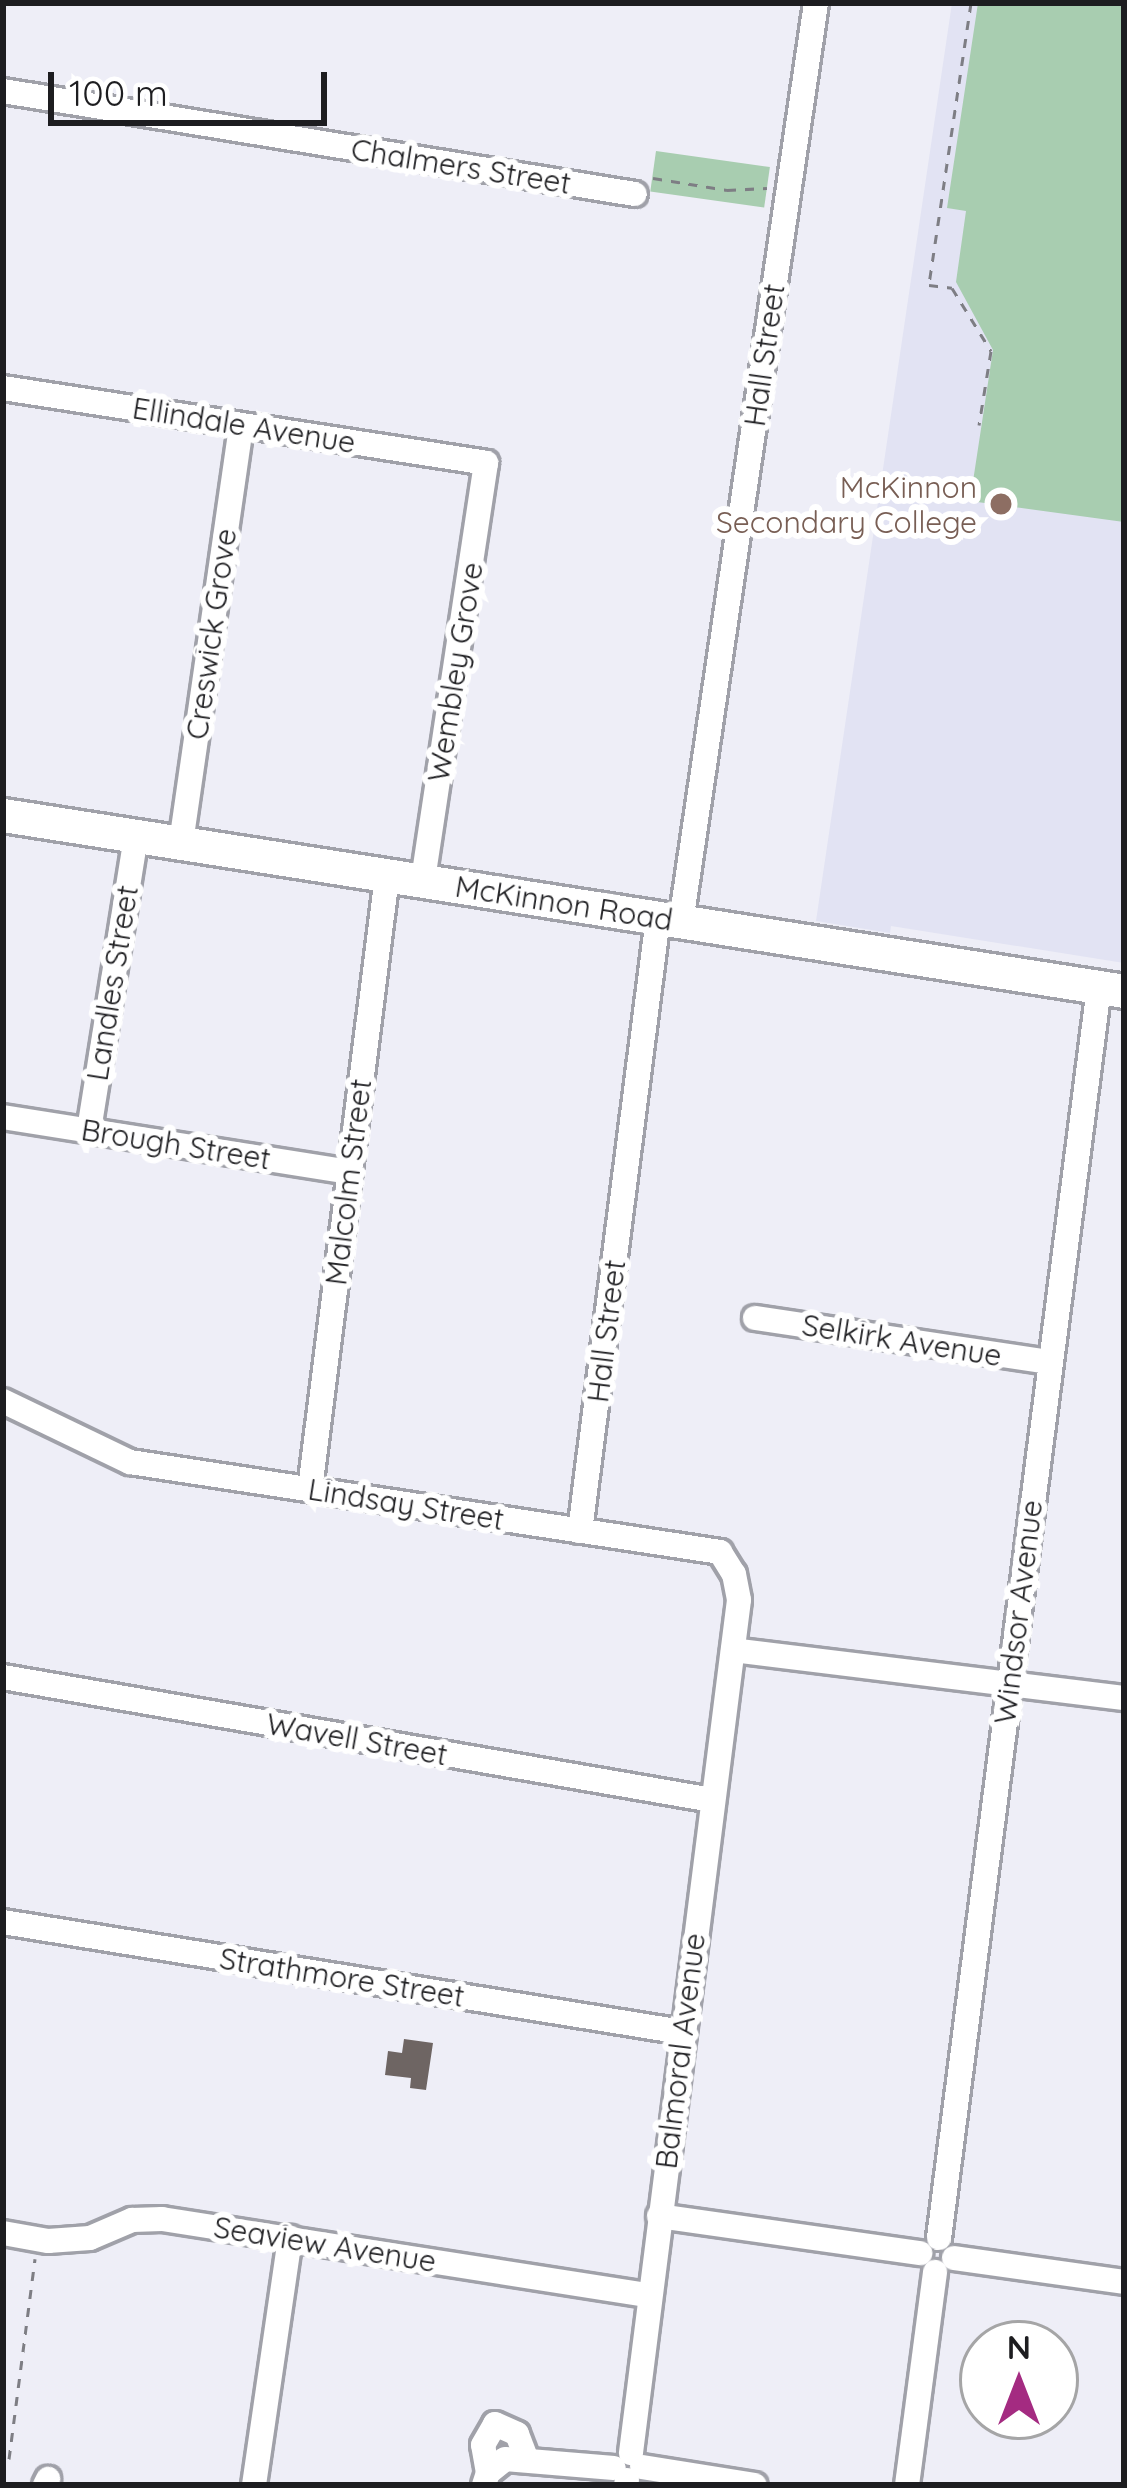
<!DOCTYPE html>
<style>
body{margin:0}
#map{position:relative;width:1127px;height:2488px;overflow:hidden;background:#eeeef7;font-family:Quicksand,sans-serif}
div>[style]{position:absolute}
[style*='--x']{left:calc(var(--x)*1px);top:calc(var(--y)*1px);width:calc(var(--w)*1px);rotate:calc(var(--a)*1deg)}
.built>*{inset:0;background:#e2e3f3}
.green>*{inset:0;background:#a8cdb0;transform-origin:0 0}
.building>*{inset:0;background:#6e6563}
.path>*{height:3px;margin-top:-1.5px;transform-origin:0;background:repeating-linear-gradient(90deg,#7e7e84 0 9px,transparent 0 18px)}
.roads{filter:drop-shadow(3px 0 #a0a1a9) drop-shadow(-3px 0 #a0a1a9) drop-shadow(0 3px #a0a1a9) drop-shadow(0 -3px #a0a1a9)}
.street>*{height:24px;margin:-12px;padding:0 12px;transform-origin:12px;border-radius:12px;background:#fff}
.secondary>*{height:33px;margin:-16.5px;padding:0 16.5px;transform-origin:16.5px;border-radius:16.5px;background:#fff}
.dots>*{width:33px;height:33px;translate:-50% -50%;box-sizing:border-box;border:6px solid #fff;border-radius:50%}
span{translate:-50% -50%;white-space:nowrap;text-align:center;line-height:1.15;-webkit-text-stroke:12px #fff;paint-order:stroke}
.street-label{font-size:30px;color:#1d1d20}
.education-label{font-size:30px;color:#785e54}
.right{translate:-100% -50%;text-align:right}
.frame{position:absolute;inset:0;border:6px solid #1d1d20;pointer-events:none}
.north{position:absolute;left:959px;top:2320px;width:120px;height:120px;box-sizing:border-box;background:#fff;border:3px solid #a5a5a6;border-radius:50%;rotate:0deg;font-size:33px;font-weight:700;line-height:48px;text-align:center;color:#1d1d20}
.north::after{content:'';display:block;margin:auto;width:42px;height:54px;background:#a42b81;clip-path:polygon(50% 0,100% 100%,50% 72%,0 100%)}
.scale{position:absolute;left:48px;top:72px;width:279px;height:54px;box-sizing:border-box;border:6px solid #1d1d20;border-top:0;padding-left:15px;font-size:36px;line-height:42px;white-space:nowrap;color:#1d1d20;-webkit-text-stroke:9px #fff;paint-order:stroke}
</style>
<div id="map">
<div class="built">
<i style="clip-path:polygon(952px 3px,1124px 3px,1124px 963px,891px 926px,890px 933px,816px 921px)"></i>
</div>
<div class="green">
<i style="clip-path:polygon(978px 3px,1124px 3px,1124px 522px,970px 501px,993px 350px,956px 282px,966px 211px,947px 208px)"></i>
<i style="left:656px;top:151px;width:115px;height:41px;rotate:8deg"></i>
</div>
<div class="building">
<i style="clip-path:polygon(404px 2039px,433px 2043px,426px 2090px,410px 2088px,411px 2078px,385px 2075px,388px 2051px,402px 2053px)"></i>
</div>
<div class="path">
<i style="--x:971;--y:3;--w:285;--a:98.5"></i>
<i style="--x:929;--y:285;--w:23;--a:7"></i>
<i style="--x:952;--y:288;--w:74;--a:58.2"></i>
<i style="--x:991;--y:351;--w:75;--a:99.2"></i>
<i style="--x:653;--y:178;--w:75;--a:9.2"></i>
<i style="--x:727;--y:190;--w:40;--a:-2.9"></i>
<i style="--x:9;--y:2459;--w:202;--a:-82.6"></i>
</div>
<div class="roads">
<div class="street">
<i style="--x:3;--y:91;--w:640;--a:9.26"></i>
<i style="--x:3;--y:388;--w:489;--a:8.8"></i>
<i style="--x:486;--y:463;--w:423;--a:98.6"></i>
<i style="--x:181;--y:843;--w:422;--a:-81.8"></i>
<i style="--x:681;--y:922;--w:929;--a:-81.64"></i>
<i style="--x:3;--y:1117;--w:351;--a:9"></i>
<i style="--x:89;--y:1130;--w:298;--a:-80.9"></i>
<i style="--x:755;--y:1318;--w:298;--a:8.5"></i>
<i style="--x:3;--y:1401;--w:141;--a:25.7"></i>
<i style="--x:130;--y:1462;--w:597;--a:8.67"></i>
<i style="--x:720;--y:1552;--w:26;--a:58"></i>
<i style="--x:734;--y:1574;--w:26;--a:79"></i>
<i style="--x:739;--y:1600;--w:860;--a:97.22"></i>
<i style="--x:310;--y:1489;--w:618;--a:-82.84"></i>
<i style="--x:580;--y:1531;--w:618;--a:-82.75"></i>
<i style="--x:733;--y:1650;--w:394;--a:7"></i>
<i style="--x:3;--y:1677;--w:720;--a:9.84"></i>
<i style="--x:3;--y:1922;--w:688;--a:9.2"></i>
<i style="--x:659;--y:2216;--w:264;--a:8.1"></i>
<i style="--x:3;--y:2233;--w:46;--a:10.1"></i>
<i style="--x:48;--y:2241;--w:42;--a:-4.1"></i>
<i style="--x:90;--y:2238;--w:46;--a:-23.2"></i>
<i style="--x:132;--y:2220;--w:30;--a:-2"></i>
<i style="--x:162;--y:2219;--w:493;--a:8.9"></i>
<i style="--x:939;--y:2238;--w:1261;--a:-82.71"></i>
<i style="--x:954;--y:2258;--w:172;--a:8"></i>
<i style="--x:642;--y:2467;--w:114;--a:9.1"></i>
<i style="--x:488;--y:2473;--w:28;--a:-100"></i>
<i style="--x:483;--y:2445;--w:24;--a:-60"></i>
<i style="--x:495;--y:2424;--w:24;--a:24"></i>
<i style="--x:517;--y:2434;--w:26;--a:69"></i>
<i style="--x:45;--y:2485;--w:7;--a:-63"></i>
<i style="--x:254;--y:2485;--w:250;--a:-81.7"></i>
<i style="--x:484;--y:2485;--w:13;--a:-72"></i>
<i style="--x:488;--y:2473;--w:22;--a:-39"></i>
<i style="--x:505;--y:2459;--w:109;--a:4.7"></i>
<i style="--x:626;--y:2485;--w:5;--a:-79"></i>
<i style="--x:907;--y:2485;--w:215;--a:-82.5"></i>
</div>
<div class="secondary">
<i style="--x:3;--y:815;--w:1135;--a:8.92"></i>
</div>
</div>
<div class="dots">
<i style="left:1001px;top:504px;background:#8d6e63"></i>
</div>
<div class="street-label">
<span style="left:461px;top:166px;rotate:9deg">Chalmers Street</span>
<span style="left:764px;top:355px;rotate:-82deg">Hall Street</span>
<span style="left:244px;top:425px;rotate:9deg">Ellindale Avenue</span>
<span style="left:211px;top:634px;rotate:-82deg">Creswick Grove</span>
<span style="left:455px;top:672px;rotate:-81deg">Wembley Grove</span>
<span style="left:564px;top:903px;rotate:9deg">McKinnon Road</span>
<span style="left:112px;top:983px;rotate:-81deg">Landles Street</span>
<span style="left:176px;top:1144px;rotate:9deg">Brough Street</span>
<span style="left:348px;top:1182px;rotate:-83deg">Malcolm Street</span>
<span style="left:606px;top:1331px;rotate:-83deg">Hall Street</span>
<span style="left:902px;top:1340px;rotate:9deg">Selkirk Avenue</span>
<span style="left:406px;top:1504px;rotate:9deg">Lindsay Street</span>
<span style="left:1018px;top:1612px;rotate:-83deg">Windsor Avenue</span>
<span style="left:357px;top:1739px;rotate:10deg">Wavell Street</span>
<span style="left:342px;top:1977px;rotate:9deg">Strathmore Street</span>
<span style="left:680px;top:2051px;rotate:-83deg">Balmoral Avenue</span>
<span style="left:325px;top:2244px;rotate:9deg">Seaview Avenue</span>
</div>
<div class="education-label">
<span class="right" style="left:977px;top:504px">McKinnon<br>Secondary College</span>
</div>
<div class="frame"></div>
<div class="north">N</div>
<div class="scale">100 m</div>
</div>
